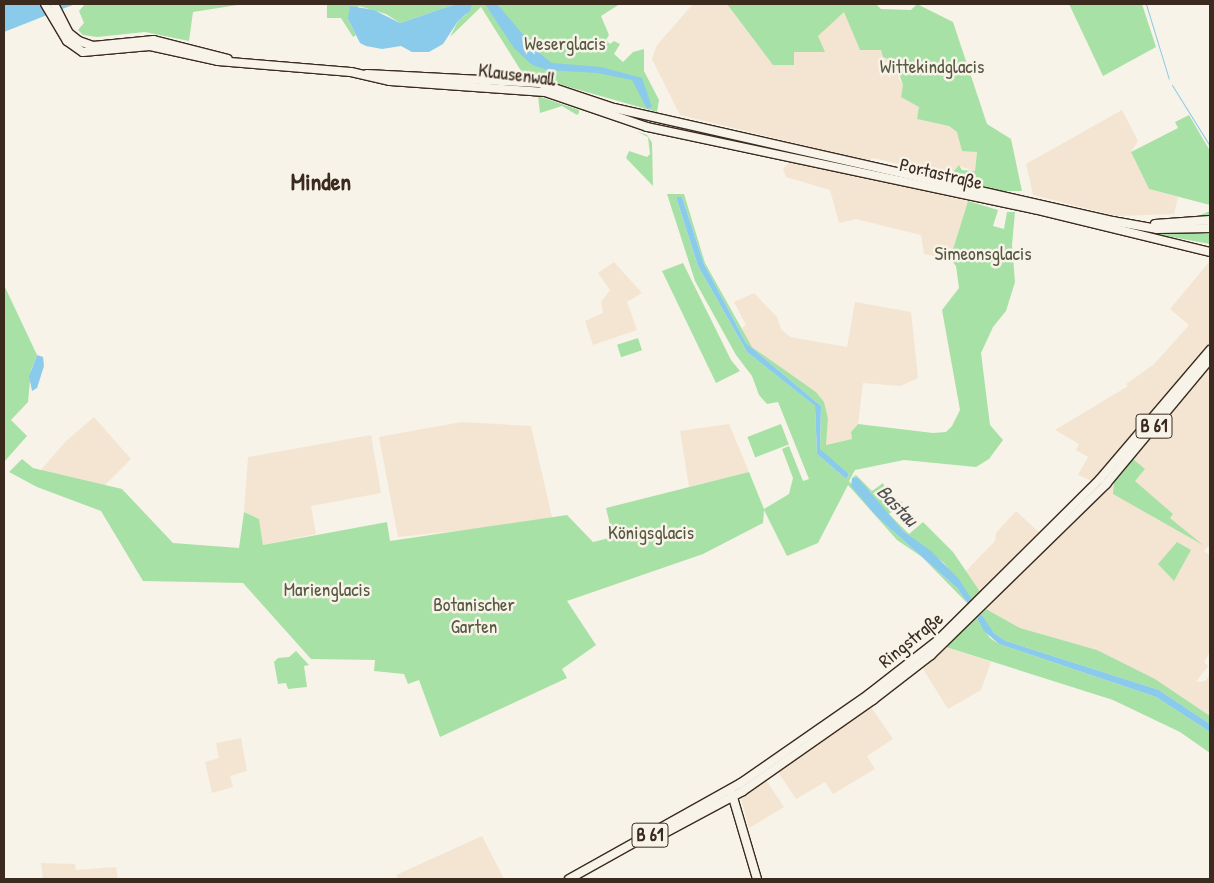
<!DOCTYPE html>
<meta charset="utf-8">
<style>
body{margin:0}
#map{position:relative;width:1214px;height:883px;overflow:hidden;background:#f7f3e8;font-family:"Patrick Hand",sans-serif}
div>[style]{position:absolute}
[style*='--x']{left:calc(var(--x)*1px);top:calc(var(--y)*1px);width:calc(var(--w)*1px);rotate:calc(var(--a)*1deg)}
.built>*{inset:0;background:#f4e5d2}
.green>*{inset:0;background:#a8e1a6;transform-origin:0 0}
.water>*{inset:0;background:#8acbeb}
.stream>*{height:1px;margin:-0.5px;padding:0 0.5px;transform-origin:0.5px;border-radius:0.5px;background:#8acbeb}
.roads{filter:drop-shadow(1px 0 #3b2a1e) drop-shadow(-1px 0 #3b2a1e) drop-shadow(0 1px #3b2a1e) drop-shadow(0 -1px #3b2a1e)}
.major>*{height:8px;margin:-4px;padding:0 4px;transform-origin:4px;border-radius:4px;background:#f7f3e8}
span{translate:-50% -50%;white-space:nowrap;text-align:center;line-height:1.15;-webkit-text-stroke:5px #f7f3e8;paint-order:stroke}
.shield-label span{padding:1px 4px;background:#f7f3e8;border:1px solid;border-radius:4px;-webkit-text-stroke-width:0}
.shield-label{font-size:18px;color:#3b2a1e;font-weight:700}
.park-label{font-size:19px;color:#565840}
.street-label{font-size:19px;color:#3b2a1e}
.water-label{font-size:20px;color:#4f5251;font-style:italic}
.district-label{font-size:24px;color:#3b2a1e;font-weight:700}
.frame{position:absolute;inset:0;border:5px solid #3b2a1e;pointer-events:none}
</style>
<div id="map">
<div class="built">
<i style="clip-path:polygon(693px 4px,771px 4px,844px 12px,895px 62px,899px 79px,919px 107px,917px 119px,949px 126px,957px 132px,966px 149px,977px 152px,975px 171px,959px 166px,950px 176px,873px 158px,868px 161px,680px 115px,652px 59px,657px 45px)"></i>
<i style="clip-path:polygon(1122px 110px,1138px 141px,1131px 152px,1149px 189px,1178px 197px,1174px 214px,1117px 216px,1033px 195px,1026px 164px)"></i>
<i style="clip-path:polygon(790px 161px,968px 201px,950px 259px,924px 254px,921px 235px,856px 219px,839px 223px,830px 190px,786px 177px,783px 169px)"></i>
<i style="clip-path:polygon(1210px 261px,1210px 342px,1092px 481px,1078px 475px,1088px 457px,1076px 450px,1079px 444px,1055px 430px,1128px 386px,1126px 384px,1153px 365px,1166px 351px,1189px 325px,1170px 309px)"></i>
<i style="clip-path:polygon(614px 262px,642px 293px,627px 302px,637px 330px,593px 345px,585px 321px,603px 313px,601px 302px,610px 290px,598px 273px)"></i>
<i style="clip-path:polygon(754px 293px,777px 317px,781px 329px,790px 337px,847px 347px,855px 302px,911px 312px,918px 378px,900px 386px,863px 383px,858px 424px,851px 432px,852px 439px,825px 445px,828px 418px,824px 402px,816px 392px,752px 347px,744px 335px,742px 328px,746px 325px,734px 302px)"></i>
<i style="clip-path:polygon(1210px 362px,1210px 544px,1204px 551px,1210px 555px,1210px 652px,1204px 662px,1208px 666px,1196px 682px,1205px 681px,1210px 675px,1210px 716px,1154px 679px,1097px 650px,1020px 628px,986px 609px,1100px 495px)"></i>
<i style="clip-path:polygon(94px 417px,131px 459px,104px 486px,40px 471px,66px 441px)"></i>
<i style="clip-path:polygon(461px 422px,531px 426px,552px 517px,516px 525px,398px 537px,379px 437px)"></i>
<i style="clip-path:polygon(729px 424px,749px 472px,689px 487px,680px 431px)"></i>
<i style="clip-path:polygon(371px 435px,381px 493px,311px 506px,316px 534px,263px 545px,259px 519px,244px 512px,248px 457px)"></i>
<i style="clip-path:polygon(1016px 511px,1041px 534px,981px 593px,966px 571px,995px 541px,996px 533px)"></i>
<i style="clip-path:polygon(946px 647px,991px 662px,981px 690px,948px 709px,923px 669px)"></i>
<i style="clip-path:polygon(871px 707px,893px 739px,867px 756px,875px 769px,833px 794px,825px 782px,796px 799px,778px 772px)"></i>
<i style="clip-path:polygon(241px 738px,247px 771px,230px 776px,233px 787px,212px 793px,205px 762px,219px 758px,216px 743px)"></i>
<i style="clip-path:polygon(766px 780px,784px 807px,749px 828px,741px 798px)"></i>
<i style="clip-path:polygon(482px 836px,504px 879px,398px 879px,396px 875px)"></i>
<i style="clip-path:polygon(41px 863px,75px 864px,76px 870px,116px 867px,118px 879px,43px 879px)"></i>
</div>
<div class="green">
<i style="clip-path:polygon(85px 4px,244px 4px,193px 12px,189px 41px,145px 32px,97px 37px,83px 35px,78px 30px,84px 23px,79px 11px)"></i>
<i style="clip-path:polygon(327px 4px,456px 4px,400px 23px,386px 14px,359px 6px,348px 19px,356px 35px,353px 37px,341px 18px,327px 18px)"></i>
<i style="clip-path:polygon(467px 4px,620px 4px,601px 16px,609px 35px,606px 40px,610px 44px,614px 41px,620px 44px,614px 54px,623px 62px,633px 52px,644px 49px,644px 71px,659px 100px,657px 112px,523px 74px,481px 7px,450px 37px,458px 21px,467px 14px)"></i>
<i style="clip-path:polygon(727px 4px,876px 4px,881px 9px,911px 10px,917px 4px,953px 22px,987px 124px,1011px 139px,1022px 191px,997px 191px,934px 177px,935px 172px,950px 176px,959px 165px,962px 170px,975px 171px,977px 152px,962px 151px,957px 132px,949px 126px,917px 119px,919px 107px,901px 97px,903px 85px,895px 62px,883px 57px,881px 50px,860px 50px,844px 12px,818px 36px,825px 52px,794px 52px,794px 65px,773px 65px)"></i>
<i style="clip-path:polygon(1069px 4px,1142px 4px,1156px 47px,1103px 76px)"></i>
<i style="clip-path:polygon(538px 96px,579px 110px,579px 113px,577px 115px,562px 106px,540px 113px)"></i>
<i style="clip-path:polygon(1189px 115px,1210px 151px,1210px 205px,1149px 189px,1131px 152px,1178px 128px,1175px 122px)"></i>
<i style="clip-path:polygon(636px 131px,647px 135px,651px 141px,652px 143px,653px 186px,626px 158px,629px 151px,647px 157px,650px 154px,648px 137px)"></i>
<i style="clip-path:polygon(evenodd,667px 194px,684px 194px,705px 263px,752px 347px,816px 392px,824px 402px,828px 418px,826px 445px,852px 439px,851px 432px,858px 424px,933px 433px,946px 432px,952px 426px,960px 410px,942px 310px,959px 288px,956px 266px,950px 259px,968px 201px,998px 210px,993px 226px,1004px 229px,1007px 212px,1015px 212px,1012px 245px,1015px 282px,1006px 311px,993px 327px,981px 353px,990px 425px,1003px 440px,989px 459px,976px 467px,904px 460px,855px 470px,849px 481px,877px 517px,957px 588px,969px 605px,922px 557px,897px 540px,848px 485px,818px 543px,787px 556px,764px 510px,763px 523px,703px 554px,567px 601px,596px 645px,562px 669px,567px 678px,440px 737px,419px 680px,408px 684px,404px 674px,374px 671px,375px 660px,311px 659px,243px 583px,143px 581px,101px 511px,37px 487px,9px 472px,22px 459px,33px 468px,122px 489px,173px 543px,239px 548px,244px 512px,259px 519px,263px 545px,387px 522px,390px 541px,567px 515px,593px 542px,613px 537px,606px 508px,749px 472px,764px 509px,789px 494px,793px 478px,782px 449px,789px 446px,803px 481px,809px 479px,778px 402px,767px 404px,759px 395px,752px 376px,736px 355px,695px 281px,667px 194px,676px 197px,682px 197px,704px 264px,746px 343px,821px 406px,820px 450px,849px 474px,846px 479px,817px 454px,815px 406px,747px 352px,698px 266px,676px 197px)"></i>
<i style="clip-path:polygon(1210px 211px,1210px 244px,1156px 234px)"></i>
<i style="clip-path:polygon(683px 263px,731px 360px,740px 371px,716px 383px,662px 271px)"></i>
<i style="clip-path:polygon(4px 285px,37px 355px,31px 370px,28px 402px,11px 420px,27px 436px,4px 462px)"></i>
<i style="left:638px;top:338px;width:13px;height:22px;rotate:72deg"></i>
<i style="left:781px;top:424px;width:22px;height:36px;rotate:69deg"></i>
<i style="clip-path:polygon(1133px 459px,1145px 469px,1135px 481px,1173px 514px,1170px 518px,1203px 545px,1113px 494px,1114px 482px)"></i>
<i style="clip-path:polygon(856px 475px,872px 491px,883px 483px,889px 499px,903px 502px,889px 514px,909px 534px,923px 522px,953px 552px,981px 593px,973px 601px,944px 563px,903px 531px,887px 515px,870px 492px,852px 478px)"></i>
<i style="clip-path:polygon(1177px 542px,1191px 550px,1174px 581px,1158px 564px)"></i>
<i style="clip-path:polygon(986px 609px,1020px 628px,1097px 650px,1155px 679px,1210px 716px,1210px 724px,1159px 690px,1006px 641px,994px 633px,984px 620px,981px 614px)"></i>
<i style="clip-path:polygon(977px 618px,990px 638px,999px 644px,1156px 697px,1210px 732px,1210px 753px,1180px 732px,1113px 700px,946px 647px)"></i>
<i style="clip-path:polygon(296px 651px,309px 665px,304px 666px,307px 687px,288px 689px,286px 683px,278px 684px,274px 662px,278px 658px,289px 657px)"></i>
</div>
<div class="water">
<i style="clip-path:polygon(4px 4px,75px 4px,4px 32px)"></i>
<i style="clip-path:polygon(456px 4px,472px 4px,470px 11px,458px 21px,443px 44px,429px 52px,412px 52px,401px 46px,382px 49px,366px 46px,360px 43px,348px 19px,350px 6px,374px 10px,400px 23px)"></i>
<i style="clip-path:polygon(485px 4px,498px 5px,537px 51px,552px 63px,601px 67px,642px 78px,652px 107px,647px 109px,632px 80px,597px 73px,547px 70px,532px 65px,514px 48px)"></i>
<i style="clip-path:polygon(676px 197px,682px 197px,704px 264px,746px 343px,821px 406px,820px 449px,849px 474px,846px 479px,817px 454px,815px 406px,747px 352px,698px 266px)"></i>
<i style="clip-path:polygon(37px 355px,43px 357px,44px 366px,37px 388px,32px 391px,29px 376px)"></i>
<i style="clip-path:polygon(852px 478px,858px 478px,870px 492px,903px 531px,931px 551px,958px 578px,973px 601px,969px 605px,957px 588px,877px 517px,851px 486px)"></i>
<i style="clip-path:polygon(981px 614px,994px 633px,1006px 641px,1159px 690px,1210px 724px,1210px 732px,1156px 697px,999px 644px,984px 631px,977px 618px)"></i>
</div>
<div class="stream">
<i style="--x:1146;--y:4;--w:78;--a:73"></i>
<i style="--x:1172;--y:85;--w:72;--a:58.1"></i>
</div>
<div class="roads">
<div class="major">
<i style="--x:45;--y:4;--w:43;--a:59.3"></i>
<i style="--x:67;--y:41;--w:19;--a:35"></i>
<i style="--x:83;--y:52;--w:67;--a:-5.1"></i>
<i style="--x:150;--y:46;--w:70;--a:12.4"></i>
<i style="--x:218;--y:61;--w:133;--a:4.7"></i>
<i style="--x:351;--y:72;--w:40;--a:13"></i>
<i style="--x:390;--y:81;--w:155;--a:4.1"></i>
<i style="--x:545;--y:92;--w:108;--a:18.9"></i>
<i style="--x:647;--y:127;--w:396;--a:12"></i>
<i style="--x:1034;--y:209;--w:181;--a:13.7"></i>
<i style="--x:54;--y:4;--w:33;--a:63"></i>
<i style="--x:69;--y:33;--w:13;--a:39"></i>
<i style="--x:79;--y:41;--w:15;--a:20"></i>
<i style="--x:93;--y:46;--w:61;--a:-5.6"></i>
<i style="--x:154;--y:40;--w:76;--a:14.4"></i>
<i style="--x:367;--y:74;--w:172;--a:3"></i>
<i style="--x:539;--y:83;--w:79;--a:18.4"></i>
<i style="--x:614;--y:108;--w:512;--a:12.76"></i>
<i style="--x:1113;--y:221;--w:45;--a:10.3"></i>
<i style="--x:1157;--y:229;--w:53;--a:-1.1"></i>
<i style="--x:1155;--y:224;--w:55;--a:-4.2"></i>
<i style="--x:732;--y:794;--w:89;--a:73.6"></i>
<i style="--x:663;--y:834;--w:91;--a:-28.3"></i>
<i style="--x:743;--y:791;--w:159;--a:-35"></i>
<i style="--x:873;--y:700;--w:73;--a:-37.8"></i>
<i style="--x:931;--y:655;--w:245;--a:-44.3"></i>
<i style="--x:1106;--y:484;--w:163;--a:-50.2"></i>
<i style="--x:569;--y:879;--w:197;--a:-29.2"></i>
<i style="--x:741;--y:783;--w:156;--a:-34.8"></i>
<i style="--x:869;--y:694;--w:88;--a:-38"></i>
<i style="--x:938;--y:640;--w:228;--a:-44.8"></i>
<i style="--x:1100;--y:479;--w:170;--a:-49.5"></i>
</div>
</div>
<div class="shield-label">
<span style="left:1154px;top:426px">B 61</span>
<span style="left:650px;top:835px">B 61</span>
</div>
<div class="park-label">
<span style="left:565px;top:44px">Weserglacis</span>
<span style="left:932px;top:67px">Wittekindglacis</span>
<span style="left:983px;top:254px">Simeonsglacis</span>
<span style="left:651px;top:533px">Königsglacis</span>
<span style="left:327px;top:590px">Marienglacis</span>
<span style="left:474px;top:616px">Botanischer<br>Garten</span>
</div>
<div class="street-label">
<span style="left:517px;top:75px;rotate:7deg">Klausenwall</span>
<span style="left:941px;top:174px;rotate:13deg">Portastraße</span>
<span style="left:911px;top:640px;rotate:-39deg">Ringstraße</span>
</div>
<div class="water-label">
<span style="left:898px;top:505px;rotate:46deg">Bastau</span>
</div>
<div class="district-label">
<span style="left:321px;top:182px">Minden</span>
</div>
<div class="frame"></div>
</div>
